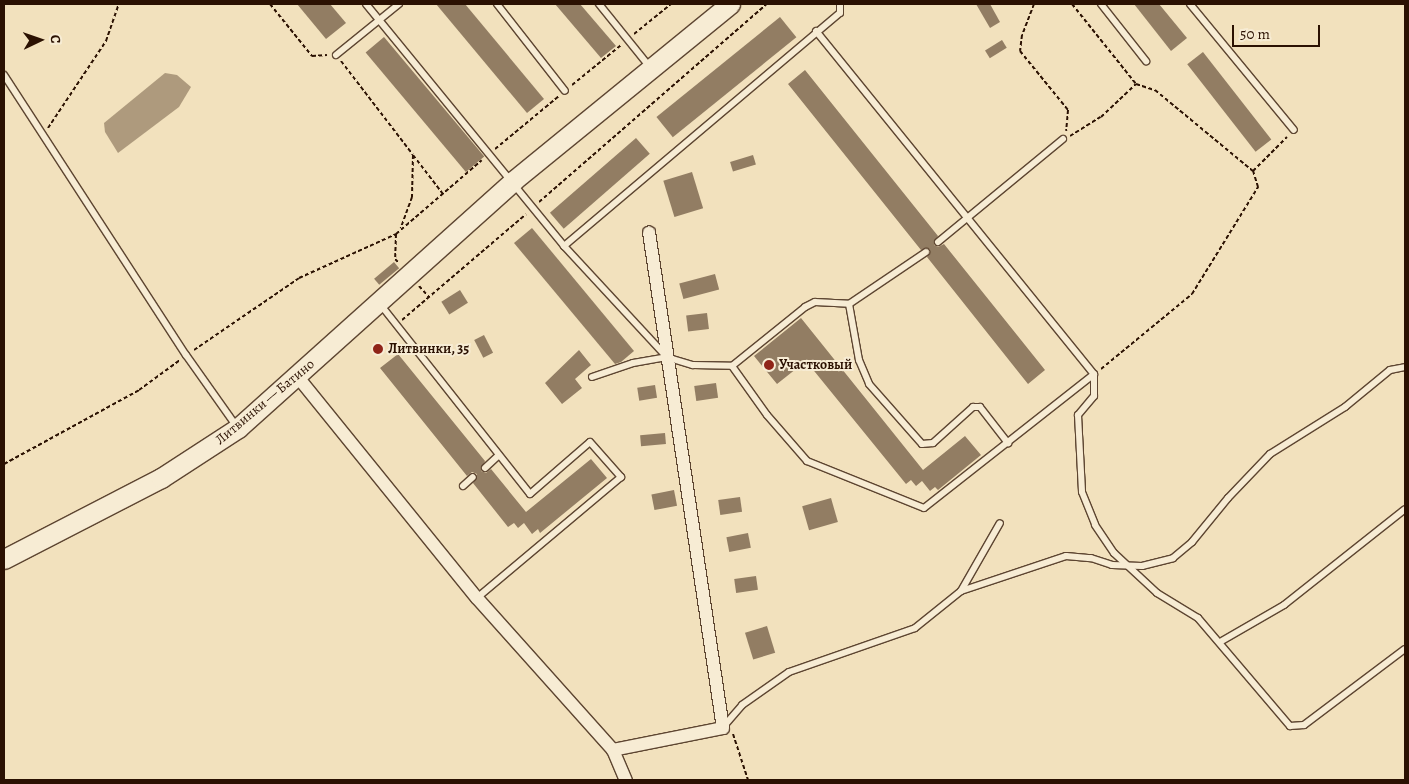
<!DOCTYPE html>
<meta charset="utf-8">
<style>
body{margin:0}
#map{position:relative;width:1409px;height:784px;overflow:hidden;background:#f2e1bd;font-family:Alegreya,serif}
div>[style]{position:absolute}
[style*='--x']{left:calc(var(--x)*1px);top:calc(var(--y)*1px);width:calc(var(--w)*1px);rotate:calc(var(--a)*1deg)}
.water>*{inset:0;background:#ae9a7d}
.building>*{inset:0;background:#927d63;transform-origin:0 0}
.path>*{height:2px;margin-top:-1px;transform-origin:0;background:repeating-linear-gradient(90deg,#2b1102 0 4px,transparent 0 6.5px)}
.roads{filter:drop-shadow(1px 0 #5d4531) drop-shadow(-1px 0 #5d4531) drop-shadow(0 1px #5d4531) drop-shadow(0 -1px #5d4531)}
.lane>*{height:6px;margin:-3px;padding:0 3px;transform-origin:3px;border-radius:3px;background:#f7ecd4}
.street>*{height:12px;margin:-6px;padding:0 6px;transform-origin:6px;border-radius:6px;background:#f7ecd4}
.secondary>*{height:19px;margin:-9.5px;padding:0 9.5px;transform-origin:9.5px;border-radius:9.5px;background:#f7ecd4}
.dots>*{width:14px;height:14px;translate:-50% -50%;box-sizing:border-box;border:2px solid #f7ecd4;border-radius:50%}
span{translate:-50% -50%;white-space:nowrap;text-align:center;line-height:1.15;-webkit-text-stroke:4px #f7ecd4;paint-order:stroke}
.poi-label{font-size:14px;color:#2b1102;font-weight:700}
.left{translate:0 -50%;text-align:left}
.street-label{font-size:14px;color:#2b1102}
.frame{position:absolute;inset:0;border:5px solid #2b1102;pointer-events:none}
.north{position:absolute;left:15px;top:15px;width:50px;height:50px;-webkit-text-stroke:4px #f7ecd4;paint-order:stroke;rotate:87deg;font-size:14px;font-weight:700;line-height:20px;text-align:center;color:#2b1102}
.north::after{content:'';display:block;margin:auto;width:18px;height:22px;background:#2b1102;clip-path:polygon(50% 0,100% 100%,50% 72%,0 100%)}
.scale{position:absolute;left:1232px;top:25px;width:88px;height:22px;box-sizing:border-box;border:2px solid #2b1102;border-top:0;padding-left:6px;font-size:15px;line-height:18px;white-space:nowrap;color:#2b1102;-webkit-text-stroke:4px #f7ecd4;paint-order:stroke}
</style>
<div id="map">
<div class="water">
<i style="clip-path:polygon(165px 73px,177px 75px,191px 87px,179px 107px,118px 153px,105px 132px,104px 123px)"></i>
</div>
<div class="building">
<i style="clip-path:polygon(297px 4px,330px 4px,346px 23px,326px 39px)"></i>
<i style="clip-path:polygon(436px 4px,465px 4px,544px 99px,527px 113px)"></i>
<i style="clip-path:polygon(555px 4px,580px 4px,616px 46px,601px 58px)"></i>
<i style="clip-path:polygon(976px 4px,990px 4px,1000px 22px,990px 28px)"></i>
<i style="clip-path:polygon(1134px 4px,1159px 4px,1187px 38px,1171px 51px)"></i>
<i style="left:780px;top:17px;width:26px;height:159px;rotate:51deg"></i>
<i style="left:384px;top:37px;width:156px;height:24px;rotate:50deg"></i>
<i style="left:1002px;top:40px;width:9px;height:20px;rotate:58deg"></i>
<i style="left:1203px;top:52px;width:111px;height:20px;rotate:52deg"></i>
<i style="clip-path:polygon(805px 70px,938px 236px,934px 245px,938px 247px,944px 244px,1045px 370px,1028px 384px,927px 257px,930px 249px,921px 250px,788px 84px)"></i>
<i style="left:636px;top:138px;width:21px;height:114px;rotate:49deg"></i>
<i style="left:753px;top:155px;width:10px;height:24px;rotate:73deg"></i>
<i style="left:692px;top:172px;width:38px;height:30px;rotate:73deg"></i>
<i style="clip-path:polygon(532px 228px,634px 351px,621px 362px,615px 364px,514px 243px)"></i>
<i style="left:394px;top:262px;width:8px;height:26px;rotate:50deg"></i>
<i style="left:715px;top:274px;width:16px;height:37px;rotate:75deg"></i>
<i style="left:460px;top:290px;width:15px;height:22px;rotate:58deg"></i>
<i style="left:707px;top:313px;width:16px;height:21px;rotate:83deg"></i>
<i style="clip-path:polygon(801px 318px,923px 470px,965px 436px,981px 455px,938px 490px,935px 487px,930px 491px,922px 481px,916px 486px,911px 480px,906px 484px,806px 361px,777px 384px,754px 356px)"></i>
<i style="left:484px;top:335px;width:20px;height:11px;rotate:63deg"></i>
<i style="clip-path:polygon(579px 350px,591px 365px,575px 379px,582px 388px,562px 404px,545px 383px)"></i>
<i style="clip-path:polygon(398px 354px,485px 461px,481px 471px,486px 473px,491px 469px,526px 512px,591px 459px,607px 478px,540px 533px,538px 529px,532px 534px,524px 523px,518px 528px,514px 523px,508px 527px,473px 483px,477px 474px,472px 472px,467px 476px,380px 368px)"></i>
<i style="left:716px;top:383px;width:15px;height:22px;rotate:82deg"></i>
<i style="left:655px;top:385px;width:13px;height:18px;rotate:81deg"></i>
<i style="left:665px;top:433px;width:11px;height:25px;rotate:85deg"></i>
<i style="left:674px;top:490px;width:16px;height:23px;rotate:79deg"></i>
<i style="left:740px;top:497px;width:15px;height:22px;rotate:82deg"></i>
<i style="left:831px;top:498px;width:25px;height:30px;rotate:74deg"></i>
<i style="left:748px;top:533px;width:15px;height:22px;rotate:79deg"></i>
<i style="left:756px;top:576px;width:14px;height:22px;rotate:82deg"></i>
<i style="left:767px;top:626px;width:28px;height:23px;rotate:73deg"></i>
</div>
<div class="path">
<i style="--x:270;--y:4;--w:67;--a:51.1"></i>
<i style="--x:312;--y:56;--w:15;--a:-4"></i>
<i style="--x:1034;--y:4;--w:33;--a:111"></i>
<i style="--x:1022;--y:35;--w:16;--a:97"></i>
<i style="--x:1020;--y:51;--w:76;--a:50.9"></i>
<i style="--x:1068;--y:110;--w:21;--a:95"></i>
<i style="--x:1072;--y:4;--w:102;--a:51.3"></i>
<i style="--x:1136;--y:84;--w:20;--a:18"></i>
<i style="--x:1155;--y:90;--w:127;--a:39.6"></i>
<i style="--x:1253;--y:171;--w:48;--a:-45"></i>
<i style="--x:634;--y:34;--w:48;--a:-39"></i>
<i style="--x:341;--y:61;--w:118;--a:52.5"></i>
<i style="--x:413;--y:155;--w:42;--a:91.4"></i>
<i style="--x:412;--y:197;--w:33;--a:110"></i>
<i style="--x:572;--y:85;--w:63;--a:-39.2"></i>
<i style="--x:48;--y:128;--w:105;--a:-56.3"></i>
<i style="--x:106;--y:41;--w:39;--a:-71"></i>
<i style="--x:1070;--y:136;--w:36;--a:-32"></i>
<i style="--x:1101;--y:117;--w:48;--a:-43.3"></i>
<i style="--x:495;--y:149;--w:83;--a:-39.6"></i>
<i style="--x:413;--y:155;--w:49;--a:52.4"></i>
<i style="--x:539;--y:202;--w:302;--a:-41"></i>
<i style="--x:396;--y:234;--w:25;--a:92"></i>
<i style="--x:395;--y:259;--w:6;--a:45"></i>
<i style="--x:419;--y:286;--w:15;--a:48"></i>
<i style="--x:402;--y:320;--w:163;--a:-40.5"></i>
<i style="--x:194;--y:350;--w:127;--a:-34.4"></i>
<i style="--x:299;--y:278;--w:107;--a:-24.4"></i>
<i style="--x:396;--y:234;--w:113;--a:-40.7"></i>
<i style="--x:1101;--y:369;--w:118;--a:-39.5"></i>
<i style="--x:1192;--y:294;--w:126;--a:-58.3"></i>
<i style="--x:1258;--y:187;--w:17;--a:-107"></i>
<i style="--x:4;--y:464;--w:154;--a:-28.7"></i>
<i style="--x:139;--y:390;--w:51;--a:-36.2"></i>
<i style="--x:733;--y:734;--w:48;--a:71.9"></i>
</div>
<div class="roads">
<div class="lane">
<i style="--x:366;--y:4;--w:313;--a:50.7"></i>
<i style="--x:564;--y:246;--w:149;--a:47.2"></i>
<i style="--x:497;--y:4;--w:110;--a:52"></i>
<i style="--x:599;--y:4;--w:80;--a:51.1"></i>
<i style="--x:1101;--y:4;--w:73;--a:51.7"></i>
<i style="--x:1190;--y:4;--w:163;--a:50.5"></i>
<i style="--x:816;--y:31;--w:442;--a:51"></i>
<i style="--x:1094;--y:374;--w:22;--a:90"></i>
<i style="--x:1094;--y:396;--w:25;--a:130"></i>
<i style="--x:1078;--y:415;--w:77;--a:87"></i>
<i style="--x:1082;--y:492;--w:35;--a:68"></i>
<i style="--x:1095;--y:525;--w:34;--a:56"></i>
<i style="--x:1114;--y:553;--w:59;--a:42.9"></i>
<i style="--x:1157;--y:593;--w:48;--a:31.4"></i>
<i style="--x:1198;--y:618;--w:142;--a:49.6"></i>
<i style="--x:1290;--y:726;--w:14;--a:-4"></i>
<i style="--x:1304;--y:725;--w:126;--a:-37"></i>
<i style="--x:336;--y:55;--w:81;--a:-39"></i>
<i style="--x:4;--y:75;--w:334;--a:57"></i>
<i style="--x:186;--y:355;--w:88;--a:54.7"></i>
<i style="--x:938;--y:242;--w:162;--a:-39.5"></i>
<i style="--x:564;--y:246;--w:361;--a:-40.2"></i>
<i style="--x:840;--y:13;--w:9;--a:-90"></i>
<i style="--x:380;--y:304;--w:242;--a:51.7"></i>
<i style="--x:530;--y:494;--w:79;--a:-40.9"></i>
<i style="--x:590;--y:442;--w:47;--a:48.5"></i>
<i style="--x:621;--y:477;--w:188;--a:140"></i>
<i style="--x:849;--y:304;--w:57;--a:79.9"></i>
<i style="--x:859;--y:360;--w:26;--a:67"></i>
<i style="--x:869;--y:384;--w:80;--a:48.5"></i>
<i style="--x:922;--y:444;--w:11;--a:-5"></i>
<i style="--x:933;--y:443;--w:54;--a:-42"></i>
<i style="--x:973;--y:407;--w:7;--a:0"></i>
<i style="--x:980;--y:407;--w:46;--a:52.1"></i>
<i style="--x:732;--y:366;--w:94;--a:-38.9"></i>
<i style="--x:805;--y:307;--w:11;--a:-27"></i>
<i style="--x:815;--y:302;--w:34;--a:3"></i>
<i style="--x:849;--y:304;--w:93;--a:-34"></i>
<i style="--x:592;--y:377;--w:43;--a:-18.9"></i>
<i style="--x:633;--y:363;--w:34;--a:-10"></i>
<i style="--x:666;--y:357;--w:28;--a:17"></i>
<i style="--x:693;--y:365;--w:39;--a:1"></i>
<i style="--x:732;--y:366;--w:60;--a:54.5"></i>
<i style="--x:767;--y:415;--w:61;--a:49"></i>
<i style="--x:807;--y:461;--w:126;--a:21.9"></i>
<i style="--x:924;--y:508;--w:216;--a:-38.2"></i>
<i style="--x:485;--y:468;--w:18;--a:-43"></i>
<i style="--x:463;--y:486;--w:13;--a:-42"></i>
<i style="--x:961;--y:591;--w:111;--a:-18.4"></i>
<i style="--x:1066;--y:556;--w:25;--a:5"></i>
<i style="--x:1091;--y:558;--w:22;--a:18"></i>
<i style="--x:1112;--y:565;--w:30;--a:2"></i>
<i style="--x:1142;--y:566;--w:32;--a:-14"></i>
<i style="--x:1173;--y:558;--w:25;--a:-40"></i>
<i style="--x:1192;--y:542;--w:57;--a:-50.7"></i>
<i style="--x:1228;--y:498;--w:61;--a:-46.3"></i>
<i style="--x:1270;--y:454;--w:89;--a:-32.1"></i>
<i style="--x:1345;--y:407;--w:58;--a:-39.4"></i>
<i style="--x:1390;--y:370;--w:15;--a:-11"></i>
<i style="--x:1220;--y:642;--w:74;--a:-30"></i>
<i style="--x:1284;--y:605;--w:154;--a:-38.4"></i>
<i style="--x:724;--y:726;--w:28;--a:-49"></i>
<i style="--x:742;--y:705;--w:57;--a:-35.1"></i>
<i style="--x:789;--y:672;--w:133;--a:-19.2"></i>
<i style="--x:915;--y:628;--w:59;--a:-38.8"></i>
<i style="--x:961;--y:591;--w:78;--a:-60.2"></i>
</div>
<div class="street">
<i style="--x:297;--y:376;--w:286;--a:51"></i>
<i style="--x:477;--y:598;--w:204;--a:48.2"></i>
<i style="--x:613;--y:750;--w:33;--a:67"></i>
<i style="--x:613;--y:750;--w:112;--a:-11.3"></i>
<i style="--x:723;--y:728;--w:501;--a:-98.49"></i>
</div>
<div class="secondary">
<i style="--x:4;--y:559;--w:177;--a:-27.3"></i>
<i style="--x:161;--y:478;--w:92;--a:-33"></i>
<i style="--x:238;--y:428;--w:370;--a:-41.9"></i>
<i style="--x:513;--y:181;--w:280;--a:-39.2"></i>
</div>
</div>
<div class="dots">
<i style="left:378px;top:349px;background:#8f2418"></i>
<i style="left:769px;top:365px;background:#8f2418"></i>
</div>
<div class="poi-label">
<span class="left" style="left:388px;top:349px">Литвинки, 35</span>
<span class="left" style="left:779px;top:365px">Участковый</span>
</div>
<div class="street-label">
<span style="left:265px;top:402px;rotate:-40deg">Литвинки — Батино</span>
</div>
<div class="frame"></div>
<div class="north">С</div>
<div class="scale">50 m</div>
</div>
